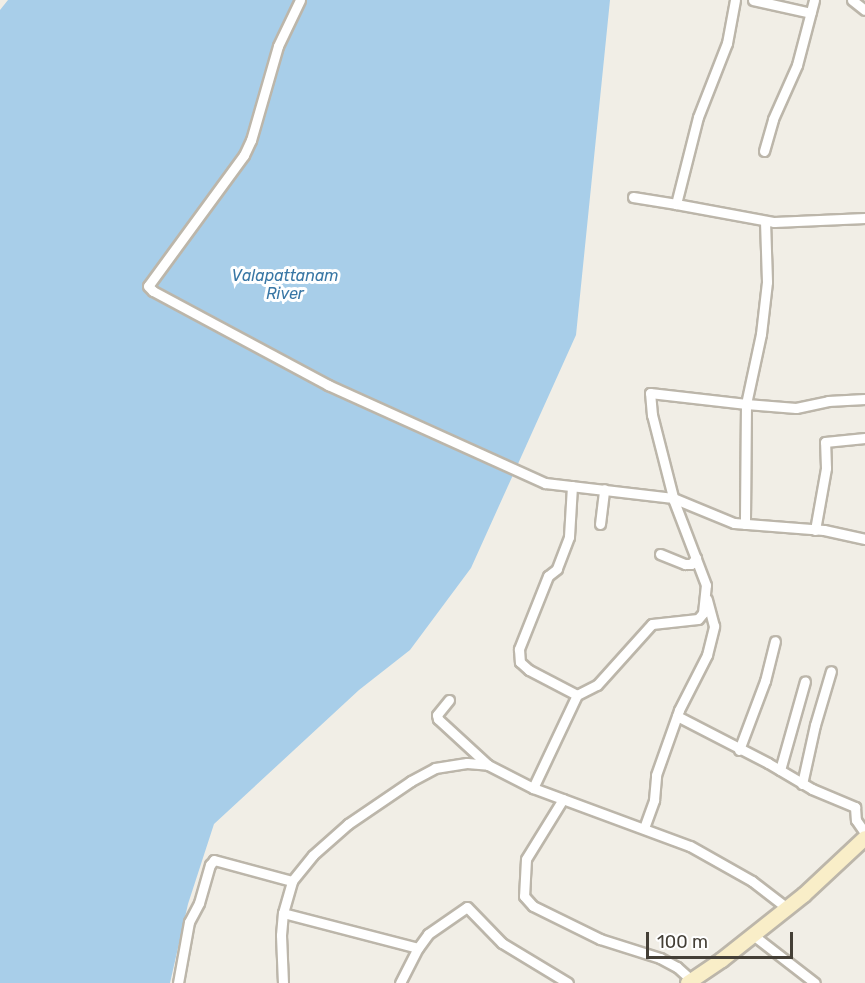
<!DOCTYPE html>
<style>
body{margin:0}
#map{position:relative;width:865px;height:983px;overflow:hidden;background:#f1eee6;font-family:Rubik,sans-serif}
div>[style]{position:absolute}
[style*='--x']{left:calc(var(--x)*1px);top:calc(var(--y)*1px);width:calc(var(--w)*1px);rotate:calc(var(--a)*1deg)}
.water>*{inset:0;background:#a8cee9}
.roads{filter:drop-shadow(2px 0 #bcb6aa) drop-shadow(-2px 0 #bcb6aa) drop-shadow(0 2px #bcb6aa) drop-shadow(0 -2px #bcb6aa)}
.minor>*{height:9px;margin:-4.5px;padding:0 4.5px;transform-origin:4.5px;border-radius:4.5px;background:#fff}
.secondary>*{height:14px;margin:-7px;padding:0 7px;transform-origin:7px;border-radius:7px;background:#f9eec8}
span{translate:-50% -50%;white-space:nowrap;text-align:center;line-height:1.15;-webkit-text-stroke:6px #fff;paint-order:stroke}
.water-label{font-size:16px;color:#3977a5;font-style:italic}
.scale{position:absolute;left:646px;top:932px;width:147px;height:27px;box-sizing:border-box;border:3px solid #443f36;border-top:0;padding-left:8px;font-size:18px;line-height:21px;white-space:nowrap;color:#443f36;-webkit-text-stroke:4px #fff;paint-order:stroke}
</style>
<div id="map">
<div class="water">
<i style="clip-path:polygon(8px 0,610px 0,576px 335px,471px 568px,410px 650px,359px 690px,214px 824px,188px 904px,170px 983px,0 983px,0 10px)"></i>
</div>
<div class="roads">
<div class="minor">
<i style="--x:300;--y:0;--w:51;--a:115.6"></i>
<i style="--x:278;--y:46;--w:98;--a:106"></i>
<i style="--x:251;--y:140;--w:17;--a:115"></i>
<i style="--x:244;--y:155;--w:162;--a:126.2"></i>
<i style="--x:148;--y:286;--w:7;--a:45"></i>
<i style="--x:153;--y:291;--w:199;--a:28.2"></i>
<i style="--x:328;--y:385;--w:238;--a:24.3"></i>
<i style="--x:545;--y:483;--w:129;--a:6.7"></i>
<i style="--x:673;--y:498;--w:66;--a:22.3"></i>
<i style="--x:734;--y:523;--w:90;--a:4.4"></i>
<i style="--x:824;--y:530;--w:42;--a:12.4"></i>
<i style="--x:735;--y:0;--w:44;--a:100.5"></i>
<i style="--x:727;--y:43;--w:79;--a:111.4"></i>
<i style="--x:698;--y:117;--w:90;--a:104.2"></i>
<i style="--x:676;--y:204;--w:100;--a:10.4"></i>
<i style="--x:774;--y:222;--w:91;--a:-2.5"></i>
<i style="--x:753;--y:0;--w:59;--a:12.6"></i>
<i style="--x:852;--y:0;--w:16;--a:38"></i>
<i style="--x:764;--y:151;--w:33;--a:-74"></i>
<i style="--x:773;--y:119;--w:59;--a:-66"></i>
<i style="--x:797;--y:65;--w:67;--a:-75.3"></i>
<i style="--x:633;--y:197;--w:44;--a:9.2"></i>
<i style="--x:765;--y:221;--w:61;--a:88.1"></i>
<i style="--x:767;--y:282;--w:52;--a:96.6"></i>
<i style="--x:761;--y:334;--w:72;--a:102.1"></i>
<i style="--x:746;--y:404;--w:50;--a:4.6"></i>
<i style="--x:796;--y:408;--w:33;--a:-12"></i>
<i style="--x:828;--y:401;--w:37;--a:-3"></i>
<i style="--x:572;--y:486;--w:51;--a:93.4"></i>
<i style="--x:569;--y:537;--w:34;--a:111"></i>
<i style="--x:557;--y:569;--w:11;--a:142"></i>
<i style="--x:548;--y:576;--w:79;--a:111.7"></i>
<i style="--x:519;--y:649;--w:13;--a:86"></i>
<i style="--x:520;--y:662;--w:12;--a:42"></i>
<i style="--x:529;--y:670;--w:54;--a:27.5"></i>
<i style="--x:600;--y:524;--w:35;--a:-83"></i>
<i style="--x:815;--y:530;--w:63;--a:-79.9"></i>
<i style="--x:826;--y:468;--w:26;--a:-92"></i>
<i style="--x:825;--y:442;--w:40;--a:-5.7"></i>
<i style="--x:660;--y:554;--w:27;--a:22"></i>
<i style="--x:685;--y:564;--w:6;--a:0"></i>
<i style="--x:691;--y:564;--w:8;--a:-50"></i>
<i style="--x:449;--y:700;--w:19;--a:129"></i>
<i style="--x:437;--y:715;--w:4;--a:76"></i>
<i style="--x:438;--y:719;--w:68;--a:42.6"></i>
<i style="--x:677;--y:716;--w:102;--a:27.3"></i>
<i style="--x:768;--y:763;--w:51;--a:30.6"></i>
<i style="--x:812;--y:789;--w:47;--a:22.7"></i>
<i style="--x:855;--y:807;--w:13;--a:86"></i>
<i style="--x:856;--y:820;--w:16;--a:55"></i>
<i style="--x:739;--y:750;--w:74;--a:-69.4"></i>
<i style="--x:765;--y:681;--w:41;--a:-76"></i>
<i style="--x:780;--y:770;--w:92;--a:-74.3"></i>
<i style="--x:802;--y:784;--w:60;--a:-77.6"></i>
<i style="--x:815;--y:725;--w:56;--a:-73.5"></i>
<i style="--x:533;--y:788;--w:167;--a:20.3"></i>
<i style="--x:690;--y:846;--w:71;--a:29.4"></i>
<i style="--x:752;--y:881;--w:44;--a:37.6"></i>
<i style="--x:563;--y:799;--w:70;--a:121.7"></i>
<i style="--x:526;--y:859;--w:37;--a:93"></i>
<i style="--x:524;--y:896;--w:13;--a:48"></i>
<i style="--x:533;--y:906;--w:75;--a:26.2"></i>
<i style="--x:600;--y:939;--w:63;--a:17.6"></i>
<i style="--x:660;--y:958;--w:19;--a:28"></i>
<i style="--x:677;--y:967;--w:24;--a:42"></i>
<i style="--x:644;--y:828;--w:30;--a:-70"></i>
<i style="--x:654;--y:800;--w:25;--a:-85"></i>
<i style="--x:656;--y:775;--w:69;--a:-70.5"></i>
<i style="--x:679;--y:710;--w:62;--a:-63"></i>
<i style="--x:707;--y:655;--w:30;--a:-76"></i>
<i style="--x:714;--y:626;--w:28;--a:-105"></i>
<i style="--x:283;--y:913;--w:139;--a:14.5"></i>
<i style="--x:418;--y:948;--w:17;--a:-54"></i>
<i style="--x:428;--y:934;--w:47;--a:-34.7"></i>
<i style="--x:467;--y:907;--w:50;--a:45.8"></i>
<i style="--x:502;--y:943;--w:77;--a:31.2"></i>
<i style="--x:753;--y:935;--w:78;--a:37.7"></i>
<i style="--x:178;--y:983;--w:62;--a:-79.8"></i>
<i style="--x:189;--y:922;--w:21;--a:-62"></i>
<i style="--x:199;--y:903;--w:40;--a:-74"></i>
<i style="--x:210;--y:865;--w:6;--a:-51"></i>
<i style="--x:214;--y:860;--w:81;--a:15.1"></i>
<i style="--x:283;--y:983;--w:48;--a:-92.4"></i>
<i style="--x:281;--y:935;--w:22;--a:-85"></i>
<i style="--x:283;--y:913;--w:33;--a:-74"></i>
<i style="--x:292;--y:881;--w:33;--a:-51"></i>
<i style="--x:313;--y:855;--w:47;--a:-41.5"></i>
<i style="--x:348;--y:824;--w:76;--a:-34.3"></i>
<i style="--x:411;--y:781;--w:27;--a:-28"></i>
<i style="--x:435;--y:768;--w:32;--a:-9"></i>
<i style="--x:467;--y:763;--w:21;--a:5"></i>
<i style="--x:488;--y:765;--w:51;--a:27.1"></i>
<i style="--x:533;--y:788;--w:103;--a:-64.7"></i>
<i style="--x:577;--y:695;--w:22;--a:-27"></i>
<i style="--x:597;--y:685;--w:82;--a:-48"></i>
<i style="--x:652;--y:624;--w:46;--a:-6.2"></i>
<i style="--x:698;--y:619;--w:8;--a:-50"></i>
<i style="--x:703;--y:613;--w:28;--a:-84"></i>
<i style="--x:706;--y:585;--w:90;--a:-110.9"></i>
<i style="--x:674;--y:501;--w:89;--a:-104.3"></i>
<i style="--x:652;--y:415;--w:22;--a:-95"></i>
<i style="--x:650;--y:393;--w:97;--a:6.5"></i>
<i style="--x:746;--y:404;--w:120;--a:90.5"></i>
<i style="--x:400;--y:983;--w:39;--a:-63"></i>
</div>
<div class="secondary">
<i style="--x:688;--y:983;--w:41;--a:-34.1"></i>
<i style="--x:722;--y:960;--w:105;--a:-38.4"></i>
<i style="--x:804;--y:895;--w:83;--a:-43.1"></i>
</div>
</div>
<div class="water-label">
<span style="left:285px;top:285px">Valapattanam<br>River</span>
</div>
<div class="scale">100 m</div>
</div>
